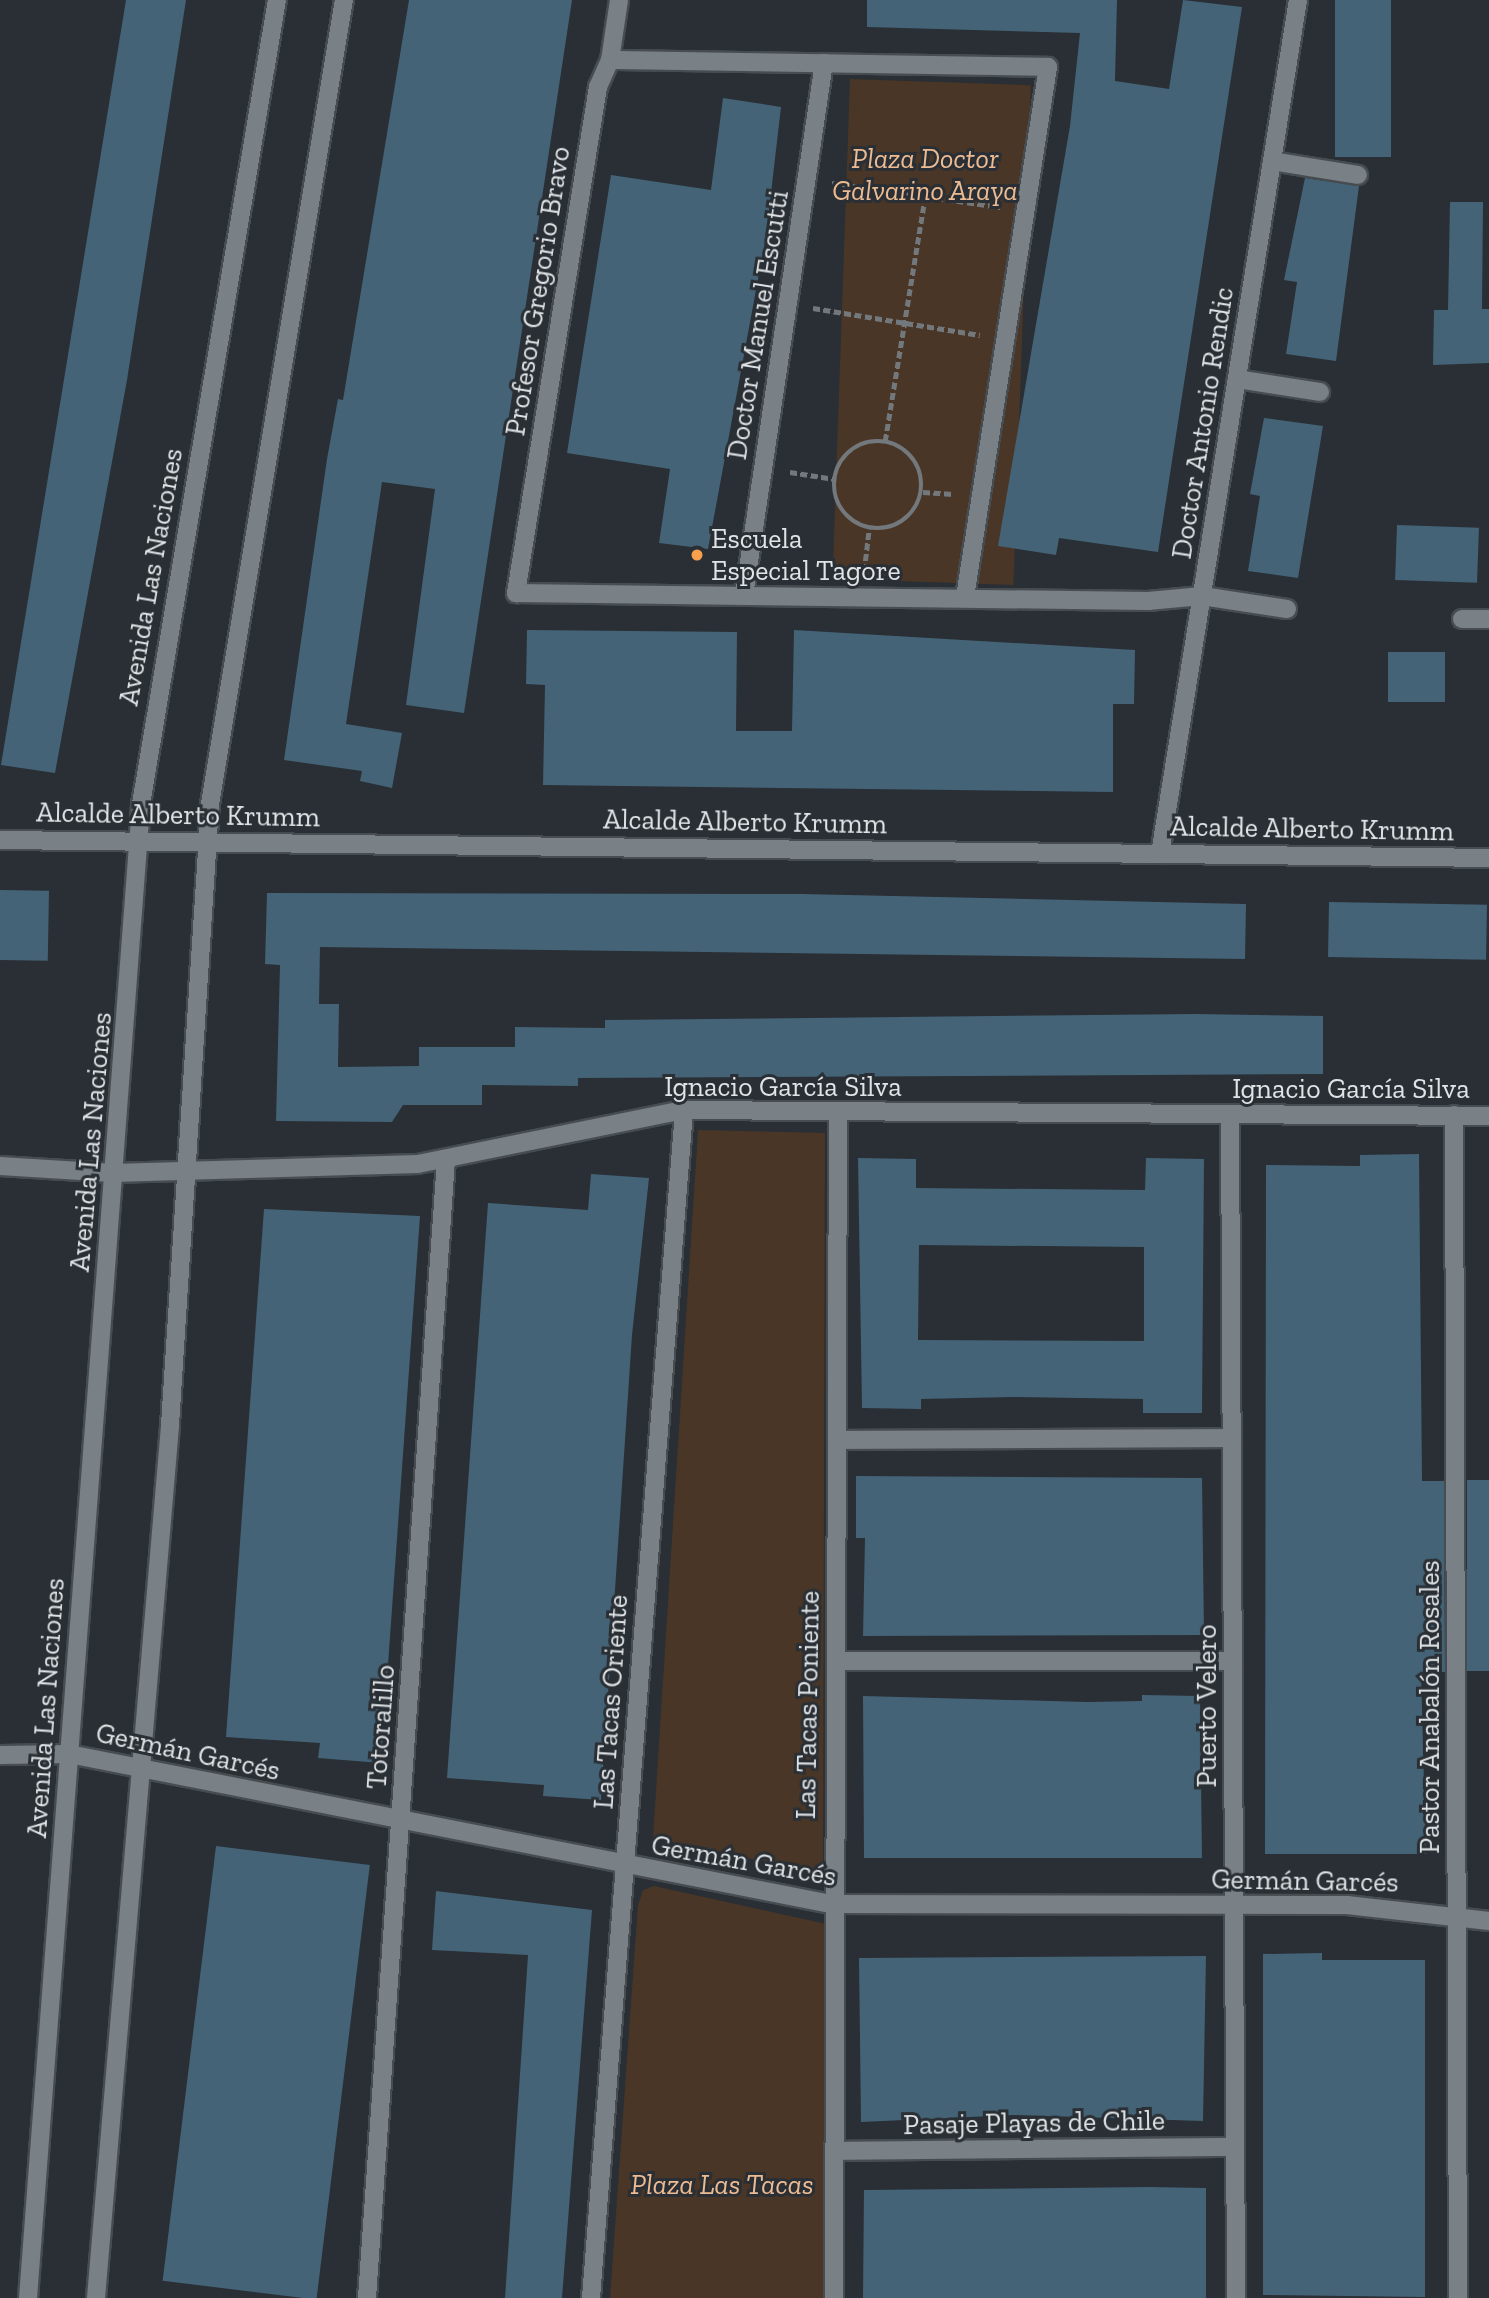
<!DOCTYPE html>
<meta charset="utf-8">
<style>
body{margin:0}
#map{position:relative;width:1489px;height:2298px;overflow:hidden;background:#292f34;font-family:"Zilla Slab",serif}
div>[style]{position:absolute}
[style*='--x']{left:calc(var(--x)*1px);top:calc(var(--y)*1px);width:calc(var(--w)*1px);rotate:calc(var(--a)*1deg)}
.green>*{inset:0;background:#493626;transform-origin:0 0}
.building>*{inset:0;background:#446377;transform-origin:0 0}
.path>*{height:4.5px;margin-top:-2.25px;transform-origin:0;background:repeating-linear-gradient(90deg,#73787c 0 7px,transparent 0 10.5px)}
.path>.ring{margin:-2.25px;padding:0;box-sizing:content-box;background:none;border:4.5px solid #73787c;border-radius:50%}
.roads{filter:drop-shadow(2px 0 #474c50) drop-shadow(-2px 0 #474c50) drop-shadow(0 2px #474c50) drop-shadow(0 -2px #474c50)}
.minor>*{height:18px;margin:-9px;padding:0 9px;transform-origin:9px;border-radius:9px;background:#798186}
.dots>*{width:19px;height:19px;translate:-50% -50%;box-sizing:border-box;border:4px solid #292f34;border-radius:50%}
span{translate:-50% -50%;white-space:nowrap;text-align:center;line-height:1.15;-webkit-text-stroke:6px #292f34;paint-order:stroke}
.park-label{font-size:28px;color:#edbb92;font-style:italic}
.street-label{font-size:28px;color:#e0e4e7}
.poi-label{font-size:28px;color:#e0e4e7}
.left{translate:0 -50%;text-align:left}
</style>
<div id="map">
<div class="green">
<i style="left:850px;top:79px;width:181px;height:500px;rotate:2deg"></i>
<i style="clip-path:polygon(698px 1130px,825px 1133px,823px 1874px,653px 1838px)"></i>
<i style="clip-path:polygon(654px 1886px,826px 1924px,825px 2298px,610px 2298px,638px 1905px,643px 1890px)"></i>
</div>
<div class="building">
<i style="clip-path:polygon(126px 0,186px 0,127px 380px,55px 773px,1px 765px)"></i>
<i style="clip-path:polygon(409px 0,572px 0,464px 713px,406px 705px,435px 489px,382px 482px,346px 724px,402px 733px,392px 788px,360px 781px,362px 771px,284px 760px,327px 459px,338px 399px,343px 400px)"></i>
<i style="clip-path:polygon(867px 0,1117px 0,1115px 81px,1169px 89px,1183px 0,1242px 7px,1158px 552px,1059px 538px,1056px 555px,998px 546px,1070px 126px,1080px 33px,867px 27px)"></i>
<i style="left:1335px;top:0;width:56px;height:157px"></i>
<i style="clip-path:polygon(723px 98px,781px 107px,766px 236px,708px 549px,659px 543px,670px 469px,567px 453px,611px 175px,711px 190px)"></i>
<i style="clip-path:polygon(1305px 178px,1359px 186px,1336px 361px,1286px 354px,1297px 282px,1284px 280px)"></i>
<i style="clip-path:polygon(1450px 202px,1483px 202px,1482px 309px,1489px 309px,1489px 363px,1433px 365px,1434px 310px,1448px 310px)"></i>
<i style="clip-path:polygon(1264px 418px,1323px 426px,1298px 578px,1248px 571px,1260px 496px,1250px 494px)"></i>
<i style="left:1397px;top:525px;width:82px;height:55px;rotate:2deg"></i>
<i style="clip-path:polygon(527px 630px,737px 632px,736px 731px,792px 731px,794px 630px,1135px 650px,1134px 704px,1113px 704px,1113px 792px,543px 785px,545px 685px,526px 684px)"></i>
<i style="left:1445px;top:652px;width:50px;height:57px;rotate:90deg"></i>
<i style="left:0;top:890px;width:49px;height:70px;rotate:1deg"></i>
<i style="clip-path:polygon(267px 893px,802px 894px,1246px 904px,1245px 959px,320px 947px,319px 1004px,339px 1004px,338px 1067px,419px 1066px,419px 1047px,515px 1047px,515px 1027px,605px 1028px,605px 1020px,1196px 1014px,1323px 1016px,1323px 1074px,578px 1078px,578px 1086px,482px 1085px,482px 1105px,403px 1105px,392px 1122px,276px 1121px,280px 965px,265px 964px)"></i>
<i style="left:1329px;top:902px;width:158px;height:55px;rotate:1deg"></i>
<i style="clip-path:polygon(1419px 1154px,1422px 1481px,1444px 1481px,1445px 1672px,1421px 1672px,1426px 1854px,1265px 1854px,1266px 1165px,1360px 1166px,1360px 1155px)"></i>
<i style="clip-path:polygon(evenodd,858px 1158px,916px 1159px,916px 1188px,1145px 1190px,1146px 1158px,1204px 1159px,1202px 1413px,1143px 1413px,1143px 1399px,1013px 1397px,921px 1399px,921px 1409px,862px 1408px,858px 1158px,919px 1245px,1144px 1247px,1144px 1341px,918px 1340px,919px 1245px)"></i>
<i style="clip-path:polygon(591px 1174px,649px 1178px,632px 1335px,601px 1800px,543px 1796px,544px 1785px,447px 1778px,488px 1203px,588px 1210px)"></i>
<i style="clip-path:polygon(264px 1209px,420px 1216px,381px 1763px,318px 1758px,320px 1743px,226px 1737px)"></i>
<i style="clip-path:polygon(856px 1476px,1202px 1478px,1204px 1635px,863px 1636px,865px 1538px,856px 1538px)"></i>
<i style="left:1489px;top:1480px;width:191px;height:22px;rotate:90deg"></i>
<i style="clip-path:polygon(1142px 1695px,1200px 1696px,1202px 1858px,864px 1858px,863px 1696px,1087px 1702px,1142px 1701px)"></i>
<i style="left:216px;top:1846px;width:155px;height:438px;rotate:7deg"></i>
<i style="clip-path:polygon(436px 1891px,592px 1910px,562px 2298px,505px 2298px,528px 1955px,432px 1950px)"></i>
<i style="clip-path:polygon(1322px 1953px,1322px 1960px,1425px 1960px,1425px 2297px,1263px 2295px,1263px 1954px)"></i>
<i style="clip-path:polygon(1206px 1956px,1203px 2121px,1014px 2115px,861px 2122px,859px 1958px)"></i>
<i style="clip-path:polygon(1149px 2187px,1206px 2188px,1206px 2298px,863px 2298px,864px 2190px)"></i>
</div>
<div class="path">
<i style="--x:832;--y:183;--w:170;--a:8.1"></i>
<i style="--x:813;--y:308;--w:169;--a:9.2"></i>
<i class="ring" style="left:834px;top:441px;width:83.5px;height:83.5px"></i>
<i style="--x:885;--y:441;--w:247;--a:-80.7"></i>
<i style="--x:790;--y:472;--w:45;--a:9"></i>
<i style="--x:923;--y:492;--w:30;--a:4"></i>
<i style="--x:864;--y:571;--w:42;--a:-83.2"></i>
</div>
<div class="roads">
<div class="minor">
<i style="--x:619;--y:0;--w:61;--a:98.5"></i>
<i style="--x:610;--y:60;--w:30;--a:114"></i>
<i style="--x:598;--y:87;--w:513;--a:99.21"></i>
<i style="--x:516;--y:593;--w:632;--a:0.73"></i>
<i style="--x:1148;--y:601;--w:54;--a:-5.3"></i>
<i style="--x:1202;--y:596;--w:86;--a:8.7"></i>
<i style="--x:610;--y:60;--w:438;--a:0.9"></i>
<i style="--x:1048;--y:67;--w:536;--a:98.9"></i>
<i style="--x:1272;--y:161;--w:87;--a:9.2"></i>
<i style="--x:1237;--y:379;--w:84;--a:8.9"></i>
<i style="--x:744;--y:595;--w:538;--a:-81.45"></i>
<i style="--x:1462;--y:619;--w:27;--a:0"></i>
<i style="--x:0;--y:840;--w:1489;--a:0.69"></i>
<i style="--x:1160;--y:854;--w:865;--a:-80.82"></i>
<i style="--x:1230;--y:1114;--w:1184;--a:89.71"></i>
<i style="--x:1454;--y:1115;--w:1183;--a:89.81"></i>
<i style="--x:0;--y:1166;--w:113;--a:3.5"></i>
<i style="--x:113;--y:1173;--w:305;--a:-1.7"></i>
<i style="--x:418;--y:1164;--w:271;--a:-11.5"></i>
<i style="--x:684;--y:1110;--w:805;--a:0.43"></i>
<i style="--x:837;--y:1440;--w:395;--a:-0.3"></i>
<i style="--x:836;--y:1661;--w:397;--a:0"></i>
<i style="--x:0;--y:1755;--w:69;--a:-0.8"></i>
<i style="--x:69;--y:1754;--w:777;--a:11.14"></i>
<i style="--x:831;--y:1904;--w:516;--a:0.11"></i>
<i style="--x:1347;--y:1905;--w:143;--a:6.4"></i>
<i style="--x:834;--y:2151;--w:401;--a:-0.6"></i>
<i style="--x:28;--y:2298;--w:1498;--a:-85.67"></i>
<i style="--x:141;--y:804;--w:815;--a:-80.4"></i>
<i style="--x:96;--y:2298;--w:876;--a:-85.15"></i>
<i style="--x:170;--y:1425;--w:622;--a:-86.31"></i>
<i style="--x:210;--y:804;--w:815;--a:-80.54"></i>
<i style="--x:367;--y:2298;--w:1142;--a:-86.03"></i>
<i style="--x:591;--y:2298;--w:1192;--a:-85.52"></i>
<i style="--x:834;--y:2298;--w:1186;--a:-89.81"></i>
</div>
</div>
<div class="dots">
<i style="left:697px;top:555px;background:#f9a04d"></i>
</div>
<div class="park-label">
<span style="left:925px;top:175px">Plaza Doctor<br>Galvarino Araya</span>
<span style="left:722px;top:2185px">Plaza Las Tacas</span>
</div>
<div class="street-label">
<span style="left:538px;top:291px;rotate:-81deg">Profesor Gregorio Bravo</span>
<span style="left:758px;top:325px;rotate:-81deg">Doctor Manuel Escutti</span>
<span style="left:1203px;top:423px;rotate:-81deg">Doctor Antonio Rendic</span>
<span style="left:151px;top:577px;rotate:-80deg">Avenida Las Naciones</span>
<span style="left:178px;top:815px;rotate:1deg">Alcalde Alberto Krumm</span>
<span style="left:745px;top:822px;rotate:1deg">Alcalde Alberto Krumm</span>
<span style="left:1312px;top:829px;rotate:1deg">Alcalde Alberto Krumm</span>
<span style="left:783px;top:1087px">Ignacio García Silva</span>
<span style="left:1351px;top:1089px">Ignacio García Silva</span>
<span style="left:91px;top:1142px;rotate:-85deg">Avenida Las Naciones</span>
<span style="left:611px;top:1702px;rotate:-86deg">Las Tacas Oriente</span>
<span style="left:808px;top:1705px;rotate:-89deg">Las Tacas Poniente</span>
<span style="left:1207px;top:1706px;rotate:-90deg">Puerto Velero</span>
<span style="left:1430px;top:1707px;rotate:-90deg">Pastor Anabalón Rosales</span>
<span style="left:46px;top:1708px;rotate:-86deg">Avenida Las Naciones</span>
<span style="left:381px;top:1727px;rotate:-86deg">Totoralillo</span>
<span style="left:188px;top:1752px;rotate:12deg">Germán Garcés</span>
<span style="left:744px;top:1861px;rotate:10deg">Germán Garcés</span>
<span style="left:1305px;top:1881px;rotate:1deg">Germán Garcés</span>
<span style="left:1034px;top:2123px;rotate:-1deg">Pasaje Playas de Chile</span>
</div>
<div class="poi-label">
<span class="left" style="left:711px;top:555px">Escuela<br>Especial Tagore</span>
</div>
</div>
